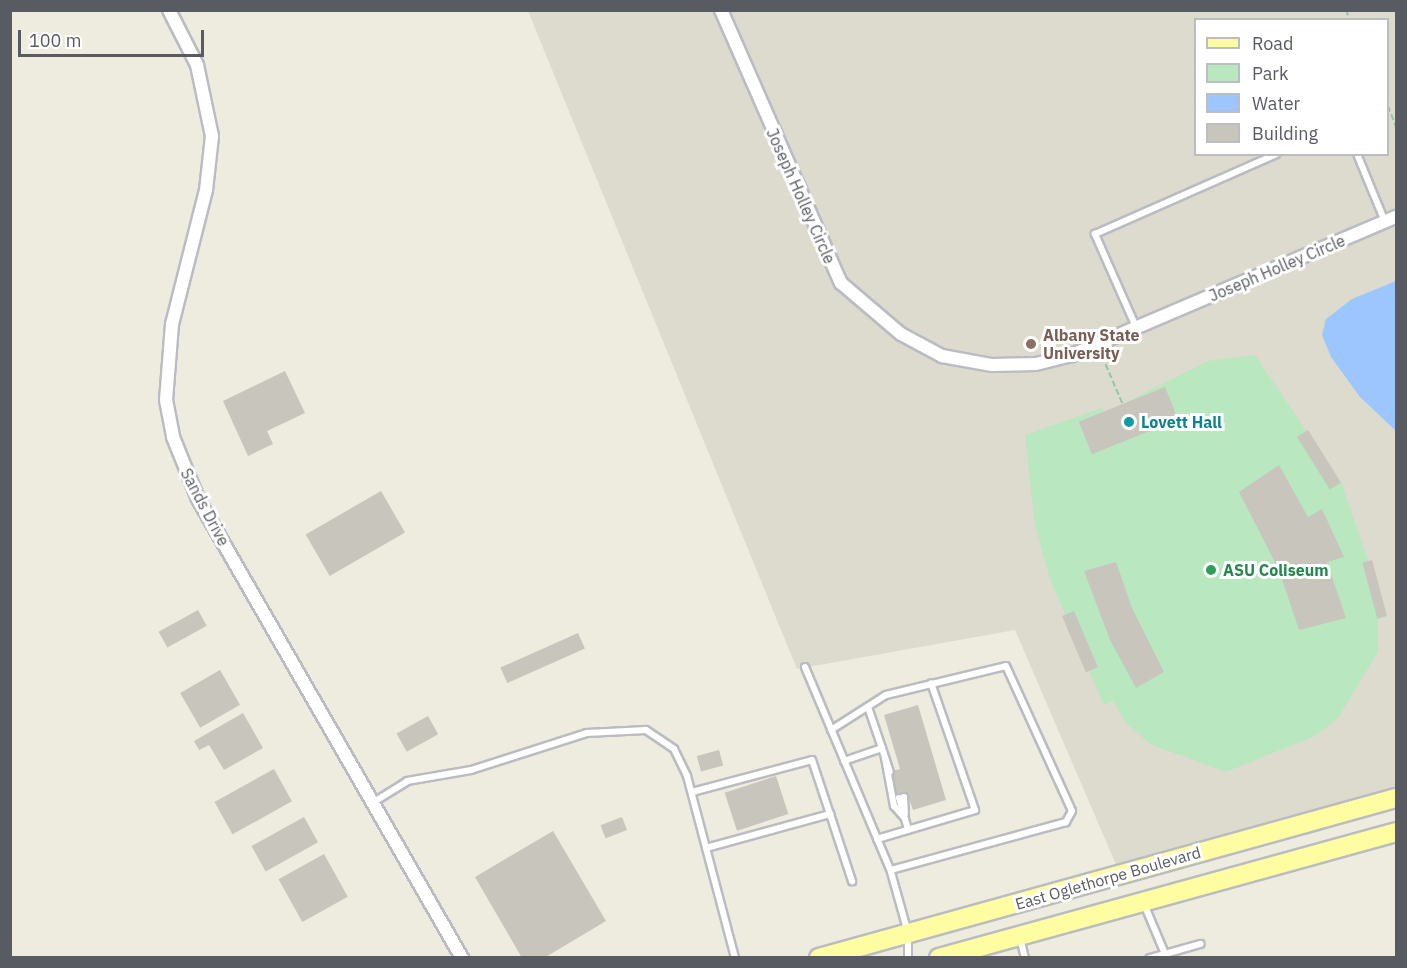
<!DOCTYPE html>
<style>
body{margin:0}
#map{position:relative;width:1407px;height:968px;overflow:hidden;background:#edecdf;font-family:"IBM Plex Sans",sans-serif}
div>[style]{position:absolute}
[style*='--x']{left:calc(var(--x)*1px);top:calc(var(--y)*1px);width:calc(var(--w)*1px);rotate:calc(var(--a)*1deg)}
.education>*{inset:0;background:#dcdbce}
.green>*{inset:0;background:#b9e7bf}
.water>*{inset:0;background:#9dc6ff}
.building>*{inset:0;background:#c7c5bc;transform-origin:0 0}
.path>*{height:2px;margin-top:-1px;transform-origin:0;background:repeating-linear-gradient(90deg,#92c7a9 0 6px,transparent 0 9px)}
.roads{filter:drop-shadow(2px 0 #babcc2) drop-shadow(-2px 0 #babcc2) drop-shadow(0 2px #babcc2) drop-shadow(0 -2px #babcc2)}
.service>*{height:6px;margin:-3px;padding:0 3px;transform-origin:3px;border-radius:3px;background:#fff}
.minor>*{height:12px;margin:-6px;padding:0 6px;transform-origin:6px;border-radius:6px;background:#fff}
.primary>*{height:18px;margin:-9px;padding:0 9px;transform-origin:9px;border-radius:9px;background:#fffda2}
.dots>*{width:16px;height:16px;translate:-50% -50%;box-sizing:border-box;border:3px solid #fff;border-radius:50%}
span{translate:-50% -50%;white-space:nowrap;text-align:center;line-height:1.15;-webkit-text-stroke:6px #fff;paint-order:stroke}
.street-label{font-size:16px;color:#585b62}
.education-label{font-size:16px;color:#785e54;font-weight:700}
.left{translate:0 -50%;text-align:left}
.culture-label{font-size:16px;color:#0d838f;font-weight:700}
.leisure-label{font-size:16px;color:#27864d;font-weight:700}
.frame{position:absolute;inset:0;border:12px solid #585b62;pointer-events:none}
.legend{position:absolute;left:1194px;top:18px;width:195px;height:138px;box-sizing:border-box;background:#fff;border:2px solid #bcbdc0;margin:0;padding:8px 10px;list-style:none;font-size:18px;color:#585b62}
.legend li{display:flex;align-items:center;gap:12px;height:30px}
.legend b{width:30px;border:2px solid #bcbdc0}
.scale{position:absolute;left:18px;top:30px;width:186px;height:27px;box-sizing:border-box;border:3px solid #585b62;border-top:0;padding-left:8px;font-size:18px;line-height:21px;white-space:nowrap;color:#585b62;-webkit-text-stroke:4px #fff;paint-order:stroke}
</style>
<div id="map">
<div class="education">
<i style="clip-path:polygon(evenodd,528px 11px,1396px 11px,1396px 794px,1118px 869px,1015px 630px,797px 669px,528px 11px,1196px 20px,1388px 20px,1388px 154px,1196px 154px,1196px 20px)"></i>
</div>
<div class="green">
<i style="clip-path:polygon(1255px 355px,1341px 482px,1387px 616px,1378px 619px,1378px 652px,1338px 718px,1315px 736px,1226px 772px,1152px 745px,1128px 725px,1113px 701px,1104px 705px,1050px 579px,1035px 525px,1025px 435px,1102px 408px,1105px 413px,1208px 361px)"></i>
</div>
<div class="water">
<i style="clip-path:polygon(1396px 281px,1396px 431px,1360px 397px,1331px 357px,1322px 335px,1326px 319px,1352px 299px)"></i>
</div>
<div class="building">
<i style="clip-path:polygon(285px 371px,305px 413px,267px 431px,273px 444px,248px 456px,223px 401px)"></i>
<i style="left:1165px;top:387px;width:35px;height:93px;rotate:68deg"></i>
<i style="left:1308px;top:430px;width:62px;height:13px;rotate:58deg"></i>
<i style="clip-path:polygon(1279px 465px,1308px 517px,1322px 509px,1344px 557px,1327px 562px,1346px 618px,1299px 630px,1279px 570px,1239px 492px)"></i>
<i style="left:381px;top:491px;width:48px;height:87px;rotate:60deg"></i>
<i style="left:1372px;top:560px;width:58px;height:10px;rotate:75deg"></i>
<i style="clip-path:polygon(1116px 562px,1132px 608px,1164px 672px,1136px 688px,1110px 640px,1084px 571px)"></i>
<i style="left:198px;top:610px;width:18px;height:45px;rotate:61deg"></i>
<i style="left:1074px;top:611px;width:61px;height:13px;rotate:67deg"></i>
<i style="left:578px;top:633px;width:17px;height:85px;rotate:66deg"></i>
<i style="left:220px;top:670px;width:40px;height:46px;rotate:60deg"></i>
<i style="clip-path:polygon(918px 705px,946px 800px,913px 810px,908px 796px,894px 800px,886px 773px,900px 769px,884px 715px)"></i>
<i style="clip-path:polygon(243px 713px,263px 748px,224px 770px,209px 745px,199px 750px,194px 741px)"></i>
<i style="left:428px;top:716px;width:21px;height:36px;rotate:61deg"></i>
<i style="left:719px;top:750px;width:16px;height:23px;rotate:75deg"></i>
<i style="left:274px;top:769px;width:37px;height:68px;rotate:61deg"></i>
<i style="left:776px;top:776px;width:40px;height:54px;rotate:72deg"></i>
<i style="left:304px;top:817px;width:29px;height:60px;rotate:61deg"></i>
<i style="left:622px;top:817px;width:14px;height:23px;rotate:69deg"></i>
<i style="clip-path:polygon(553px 831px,606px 921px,544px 958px,522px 958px,475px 877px)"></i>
<i style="left:324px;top:854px;width:49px;height:52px;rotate:61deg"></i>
</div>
<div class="path">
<i style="--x:1346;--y:10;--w:11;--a:68"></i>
<i style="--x:1388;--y:106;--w:22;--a:69"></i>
<i style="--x:1102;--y:356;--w:53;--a:66.8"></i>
</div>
<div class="roads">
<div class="service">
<i style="--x:1357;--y:154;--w:74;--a:67.6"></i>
<i style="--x:1136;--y:327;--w:102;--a:-113.8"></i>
<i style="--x:1095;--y:234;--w:198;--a:-23.8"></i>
<i style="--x:805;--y:667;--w:222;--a:67.2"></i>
<i style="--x:891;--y:872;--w:63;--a:74.4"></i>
<i style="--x:908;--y:933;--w:25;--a:90"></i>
<i style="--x:831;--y:730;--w:65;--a:-32.5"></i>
<i style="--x:886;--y:695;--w:123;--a:-13.6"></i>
<i style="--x:1006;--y:666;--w:159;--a:65.5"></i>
<i style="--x:1072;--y:811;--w:13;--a:119"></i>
<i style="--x:1066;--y:822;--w:182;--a:164.7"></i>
<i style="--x:882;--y:748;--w:25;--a:72"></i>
<i style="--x:885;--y:758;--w:49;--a:79.4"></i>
<i style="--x:894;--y:806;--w:15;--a:48"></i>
<i style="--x:844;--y:761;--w:40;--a:-18.9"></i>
<i style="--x:882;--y:748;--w:43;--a:-108.9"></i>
<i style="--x:692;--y:792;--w:124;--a:-14.9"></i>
<i style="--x:812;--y:760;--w:57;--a:71.6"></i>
<i style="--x:904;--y:797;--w:17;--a:87"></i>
<i style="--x:899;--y:798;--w:33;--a:74"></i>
<i style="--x:374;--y:802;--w:39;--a:-32"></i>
<i style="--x:407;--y:781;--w:65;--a:-9.8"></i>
<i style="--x:471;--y:770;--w:122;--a:-17.7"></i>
<i style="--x:587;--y:733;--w:59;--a:-2.9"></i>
<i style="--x:646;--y:730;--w:34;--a:34"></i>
<i style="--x:674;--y:749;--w:30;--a:64"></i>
<i style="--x:687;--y:776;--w:188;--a:75.2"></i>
<i style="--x:877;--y:839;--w:102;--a:-16.5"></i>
<i style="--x:975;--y:810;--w:134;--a:-109.1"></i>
<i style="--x:706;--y:848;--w:129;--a:-15.3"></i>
<i style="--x:830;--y:814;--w:71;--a:71.8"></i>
<i style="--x:1144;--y:904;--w:54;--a:67.2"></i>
<i style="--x:1165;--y:954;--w:16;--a:165"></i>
<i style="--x:1020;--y:938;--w:21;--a:76"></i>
<i style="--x:1165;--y:954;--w:37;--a:-16"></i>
</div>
<div class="minor">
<i style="--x:169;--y:10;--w:62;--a:63"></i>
<i style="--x:197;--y:65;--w:73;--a:78.1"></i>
<i style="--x:212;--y:136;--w:54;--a:96.3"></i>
<i style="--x:206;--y:190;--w:138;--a:104.2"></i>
<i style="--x:172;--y:324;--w:76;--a:94.5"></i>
<i style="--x:166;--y:400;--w:38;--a:79"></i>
<i style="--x:173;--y:437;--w:67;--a:68"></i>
<i style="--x:198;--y:499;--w:530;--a:60.09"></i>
<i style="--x:721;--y:10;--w:298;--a:66.3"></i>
<i style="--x:841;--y:283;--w:79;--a:40.4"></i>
<i style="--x:901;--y:334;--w:47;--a:28.2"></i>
<i style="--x:942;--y:356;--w:51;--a:10.2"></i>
<i style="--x:992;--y:365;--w:44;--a:-1.3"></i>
<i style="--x:1036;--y:364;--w:37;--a:-14"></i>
<i style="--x:1072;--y:355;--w:352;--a:-23.1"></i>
</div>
<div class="primary">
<i style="--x:819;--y:958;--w:599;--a:-15.5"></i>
<i style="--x:939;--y:958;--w:474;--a:-15.4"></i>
</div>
</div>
<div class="dots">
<i style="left:1031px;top:344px;background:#8d6e63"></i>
<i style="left:1129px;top:422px;background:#0f9aa8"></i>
<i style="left:1211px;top:570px;background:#2e9e5b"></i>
</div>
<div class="street-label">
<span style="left:801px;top:196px;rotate:66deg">Joseph Holley Circle</span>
<span style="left:1277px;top:268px;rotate:-23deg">Joseph Holley Circle</span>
<span style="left:205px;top:507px;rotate:62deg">Sands Drive</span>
<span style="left:1108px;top:878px;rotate:-16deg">East Oglethorpe Boulevard</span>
</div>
<div class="education-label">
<span class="left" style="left:1043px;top:344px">Albany State<br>University</span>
</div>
<div class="culture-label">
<span class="left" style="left:1141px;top:422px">Lovett Hall</span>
</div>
<div class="leisure-label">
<span class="left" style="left:1223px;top:570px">ASU Coliseum</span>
</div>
<div class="frame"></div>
<ul class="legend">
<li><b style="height:8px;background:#fffda2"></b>Road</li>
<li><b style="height:16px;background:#b9e7bf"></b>Park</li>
<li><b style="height:16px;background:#9dc6ff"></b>Water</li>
<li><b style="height:16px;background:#c7c5bc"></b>Building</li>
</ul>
<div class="scale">100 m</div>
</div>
